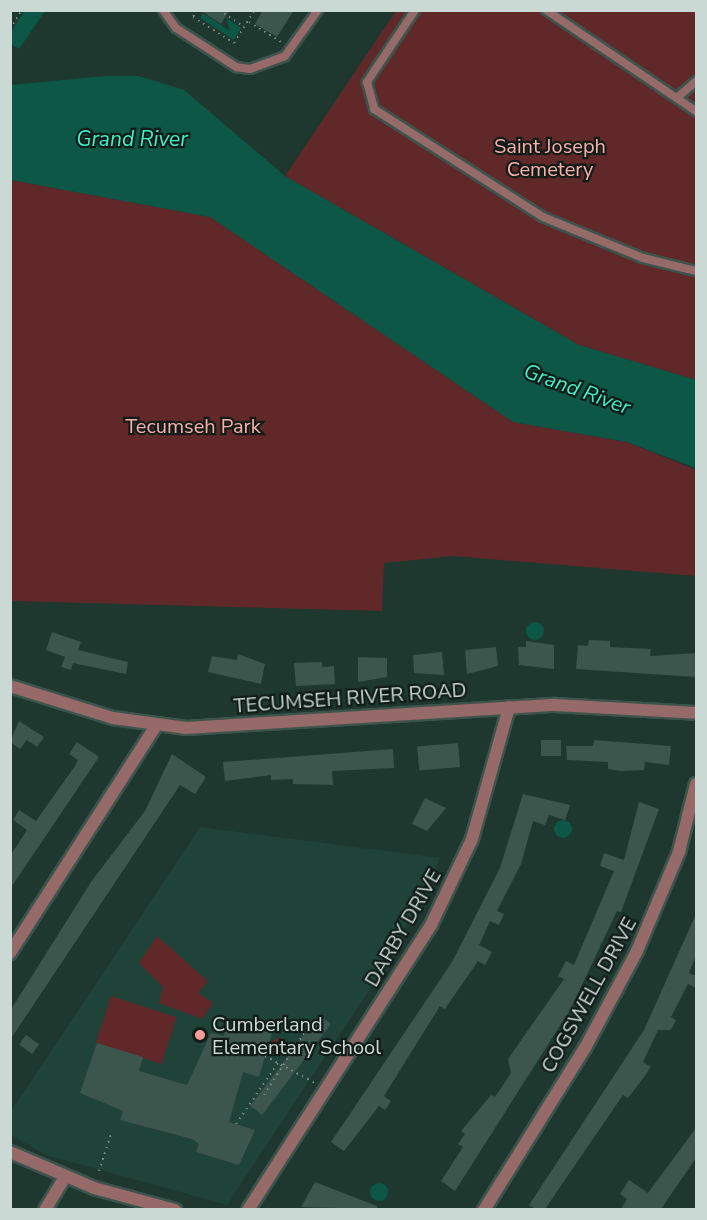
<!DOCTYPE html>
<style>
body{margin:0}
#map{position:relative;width:707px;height:1220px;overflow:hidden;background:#1e372f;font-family:"Nunito Sans",sans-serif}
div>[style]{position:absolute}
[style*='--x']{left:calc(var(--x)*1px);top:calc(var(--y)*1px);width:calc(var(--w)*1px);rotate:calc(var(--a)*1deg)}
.built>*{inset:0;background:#204339}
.green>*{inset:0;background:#602828;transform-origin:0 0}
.round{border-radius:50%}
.water>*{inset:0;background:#0c5746}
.building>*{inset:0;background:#3c564e;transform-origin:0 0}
.path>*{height:2px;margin-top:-1px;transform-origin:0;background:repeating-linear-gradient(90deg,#778b84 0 1.5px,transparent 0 6px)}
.roads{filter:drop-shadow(2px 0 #3d544d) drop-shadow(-2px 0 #3d544d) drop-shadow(0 2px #3d544d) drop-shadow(0 -2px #3d544d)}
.service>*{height:8px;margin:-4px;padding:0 4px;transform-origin:4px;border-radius:4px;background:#956a68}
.minor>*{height:12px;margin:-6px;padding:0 6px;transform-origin:6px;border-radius:6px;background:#956a68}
.dots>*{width:16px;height:16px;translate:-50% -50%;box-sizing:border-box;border:3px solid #111c18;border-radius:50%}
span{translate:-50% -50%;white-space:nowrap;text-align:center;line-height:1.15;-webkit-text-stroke:4.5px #111c18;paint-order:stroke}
.park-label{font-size:20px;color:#fbaeaa}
.street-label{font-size:20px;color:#cbd9d4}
.poi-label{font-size:20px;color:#cbd9d4}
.left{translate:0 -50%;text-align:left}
.water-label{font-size:21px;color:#3ef3c8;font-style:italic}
.frame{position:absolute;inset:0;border:12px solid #cbd9d4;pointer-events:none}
</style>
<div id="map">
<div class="built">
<i style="clip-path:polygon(200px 827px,440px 858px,389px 960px,227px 1205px,46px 1155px,11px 1135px,11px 1111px)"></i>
</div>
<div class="green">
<i style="clip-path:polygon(396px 11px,696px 11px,696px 380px,579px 345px,285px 176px)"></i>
<i style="clip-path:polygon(11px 180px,210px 217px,513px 422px,627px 442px,696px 470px,696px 576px,454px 556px,384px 563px,382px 611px,11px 601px)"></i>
<i style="clip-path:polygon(157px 936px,208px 981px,198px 993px,213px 1003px,202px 1019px,159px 1003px,163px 987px,139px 963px)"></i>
<i style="left:111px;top:996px;width:69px;height:49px;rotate:18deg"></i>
<i class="round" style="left:270px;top:1038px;width:18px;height:18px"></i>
</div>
<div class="water">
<i style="clip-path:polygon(25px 10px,45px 11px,19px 49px,11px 44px,11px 32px)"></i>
<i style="clip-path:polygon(203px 13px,230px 31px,226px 18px,241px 28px,234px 40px,200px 18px)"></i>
<i style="clip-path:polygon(105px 76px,139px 76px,184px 90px,285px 176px,579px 345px,696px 380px,696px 468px,627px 442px,513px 422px,210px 217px,11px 180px,11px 85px)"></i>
<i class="round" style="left:526px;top:622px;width:18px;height:18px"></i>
<i class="round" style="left:554px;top:820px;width:18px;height:18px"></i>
<i class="round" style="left:370px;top:1183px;width:18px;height:18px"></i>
</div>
<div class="building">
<i style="clip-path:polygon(200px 10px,230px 10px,221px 24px)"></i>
<i style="clip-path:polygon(263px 10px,294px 10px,277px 37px,255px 24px)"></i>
<i style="clip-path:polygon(52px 632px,81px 642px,78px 650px,128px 662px,126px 674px,73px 663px,71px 670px,61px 667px,65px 657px,46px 650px)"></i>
<i style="clip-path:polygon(589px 640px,610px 641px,610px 647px,651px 649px,650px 656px,696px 653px,696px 677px,576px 669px,578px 645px,588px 646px)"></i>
<i style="clip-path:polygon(526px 641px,554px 645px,554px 669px,519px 665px,518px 647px,526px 647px)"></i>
<i style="clip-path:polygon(496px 647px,498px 666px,467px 674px,465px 650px)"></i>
<i style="clip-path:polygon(442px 652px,444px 675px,414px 673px,413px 655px)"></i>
<i style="clip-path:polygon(238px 654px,265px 664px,261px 684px,208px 672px,212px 656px,237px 660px)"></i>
<i style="clip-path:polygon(358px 657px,387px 658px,387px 677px,358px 682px)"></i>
<i style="clip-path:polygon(322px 662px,322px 667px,334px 666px,335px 684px,296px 686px,294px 663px)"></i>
<i style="clip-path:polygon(19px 721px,44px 737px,37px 747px,27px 740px,20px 749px,10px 742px)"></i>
<i style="left:541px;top:740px;width:20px;height:16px"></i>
<i style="clip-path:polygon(594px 740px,671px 746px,669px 765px,645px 762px,644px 770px,621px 771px,608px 769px,608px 762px,567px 760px,566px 746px,593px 746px)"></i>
<i style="clip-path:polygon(77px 742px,99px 757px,10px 889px,10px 856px,27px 830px,13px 820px,19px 810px,36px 821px,75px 766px,78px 760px,69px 754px)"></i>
<i style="left:458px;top:743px;width:24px;height:41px;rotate:85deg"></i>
<i style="clip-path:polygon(393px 749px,394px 768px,332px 771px,333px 785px,293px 784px,293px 779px,271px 780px,271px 775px,225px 781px,223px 762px)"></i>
<i style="clip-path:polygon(172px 754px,206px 777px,195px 794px,180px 785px,10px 1040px,10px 1011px,91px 882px,145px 811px)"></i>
<i style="clip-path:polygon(523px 794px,570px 805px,565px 820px,549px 815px,545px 825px,533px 821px,521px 864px,497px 911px,504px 914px,499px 925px,490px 921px,479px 945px,492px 952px,485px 965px,478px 961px,445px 1009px,440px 1006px,384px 1096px,391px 1101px,385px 1110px,379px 1106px,344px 1151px,331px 1142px,452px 962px,500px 868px)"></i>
<i style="clip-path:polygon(425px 798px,446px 808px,427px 831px,412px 824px)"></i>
<i style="clip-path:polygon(639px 802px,659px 809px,621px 912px,617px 911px,570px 1010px,455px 1191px,441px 1181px,463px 1147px,458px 1144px,465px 1134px,461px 1131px,491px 1095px,495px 1097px,511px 1073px,508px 1059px,564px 979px,558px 976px,566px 961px,574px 965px,614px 871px,600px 866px,604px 853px,624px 860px)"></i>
<i style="clip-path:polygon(696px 914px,696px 955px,689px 973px,696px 976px,696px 988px,688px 984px,671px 1017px,676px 1020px,671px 1030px,658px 1030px,643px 1062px,651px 1067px,644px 1077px,628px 1098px,623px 1095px,545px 1209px,535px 1209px,529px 1205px,644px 1030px)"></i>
<i style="left:319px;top:1015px;width:15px;height:114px;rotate:37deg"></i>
<i style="clip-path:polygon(228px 1023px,272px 1033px,259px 1077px,243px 1072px,229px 1122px,255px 1130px,239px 1165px,196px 1152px,199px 1144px,192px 1139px,120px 1120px,123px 1111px,80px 1093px,97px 1043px,143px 1057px,139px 1071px,187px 1085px,211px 1033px,224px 1036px)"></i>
<i style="left:26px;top:1035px;width:16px;height:12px;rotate:35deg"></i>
<i style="clip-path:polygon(696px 1128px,696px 1158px,661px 1209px,621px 1209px,627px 1199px,620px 1194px,629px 1180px,648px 1193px)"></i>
<i style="clip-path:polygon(315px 1182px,377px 1206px,377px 1209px,301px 1207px)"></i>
</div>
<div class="path">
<i style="--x:197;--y:10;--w:8;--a:120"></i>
<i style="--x:193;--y:17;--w:49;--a:32.4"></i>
<i style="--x:234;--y:43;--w:39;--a:-58"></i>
<i style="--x:219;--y:10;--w:30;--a:34"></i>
<i style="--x:249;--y:22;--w:39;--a:32"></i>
<i style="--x:10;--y:29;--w:22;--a:-58"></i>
<i style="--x:265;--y:1056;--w:57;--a:28.4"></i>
<i style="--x:264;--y:1095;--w:85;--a:-57.1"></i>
<i style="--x:236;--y:1124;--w:78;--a:-55.5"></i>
<i style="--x:99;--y:1171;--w:42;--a:-72"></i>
</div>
<div class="roads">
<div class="service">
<i style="--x:163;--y:10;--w:22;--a:54"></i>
<i style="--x:176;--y:28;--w:72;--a:33"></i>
<i style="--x:236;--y:67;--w:14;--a:8"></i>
<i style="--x:250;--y:69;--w:37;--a:-20"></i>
<i style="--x:285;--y:56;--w:57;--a:-54.3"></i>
<i style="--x:415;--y:10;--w:87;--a:123.7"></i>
<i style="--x:367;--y:82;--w:28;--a:75"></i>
<i style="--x:374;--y:109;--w:201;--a:32.6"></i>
<i style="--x:543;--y:217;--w:108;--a:22.3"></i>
<i style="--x:643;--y:258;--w:55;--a:13.8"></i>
<i style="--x:546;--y:10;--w:181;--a:34"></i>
<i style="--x:679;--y:96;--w:23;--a:-41"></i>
</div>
<div class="minor">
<i style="--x:10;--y:686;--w:108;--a:17.3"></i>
<i style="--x:113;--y:718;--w:74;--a:7.8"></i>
<i style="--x:186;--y:728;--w:370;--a:-3.6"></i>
<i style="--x:555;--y:705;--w:141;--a:3.2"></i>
<i style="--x:10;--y:953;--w:270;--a:-57.3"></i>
<i style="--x:10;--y:1152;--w:91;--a:23.2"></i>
<i style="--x:94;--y:1188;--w:84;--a:15.2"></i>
<i style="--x:45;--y:1210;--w:37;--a:-59"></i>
<i style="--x:248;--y:1210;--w:339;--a:-57.3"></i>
<i style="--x:431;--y:925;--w:95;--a:-64.5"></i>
<i style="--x:472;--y:839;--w:137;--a:-74.3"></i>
<i style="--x:484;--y:1210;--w:191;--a:-58.1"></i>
<i style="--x:585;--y:1048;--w:110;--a:-61.8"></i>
<i style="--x:637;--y:951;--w:108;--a:-67"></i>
<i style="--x:679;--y:852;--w:70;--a:-76"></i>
</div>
</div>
<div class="dots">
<i style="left:200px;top:1035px;background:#f59b98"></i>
</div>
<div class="park-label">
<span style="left:550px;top:158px">Saint Joseph<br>Cemetery</span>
<span style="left:193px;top:426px">Tecumseh Park</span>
</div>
<div class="street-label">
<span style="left:350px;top:698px;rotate:-4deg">TECUMSEH RIVER ROAD</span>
<span style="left:403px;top:928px;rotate:-60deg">DARBY DRIVE</span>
<span style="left:589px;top:995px;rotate:-61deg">COGSWELL DRIVE</span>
</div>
<div class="poi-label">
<span class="left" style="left:212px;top:1036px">Cumberland<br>Elementary School</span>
</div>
<div class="water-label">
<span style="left:132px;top:139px">Grand River</span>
<span style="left:577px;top:389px;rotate:20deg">Grand River</span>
</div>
<div class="frame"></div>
</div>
